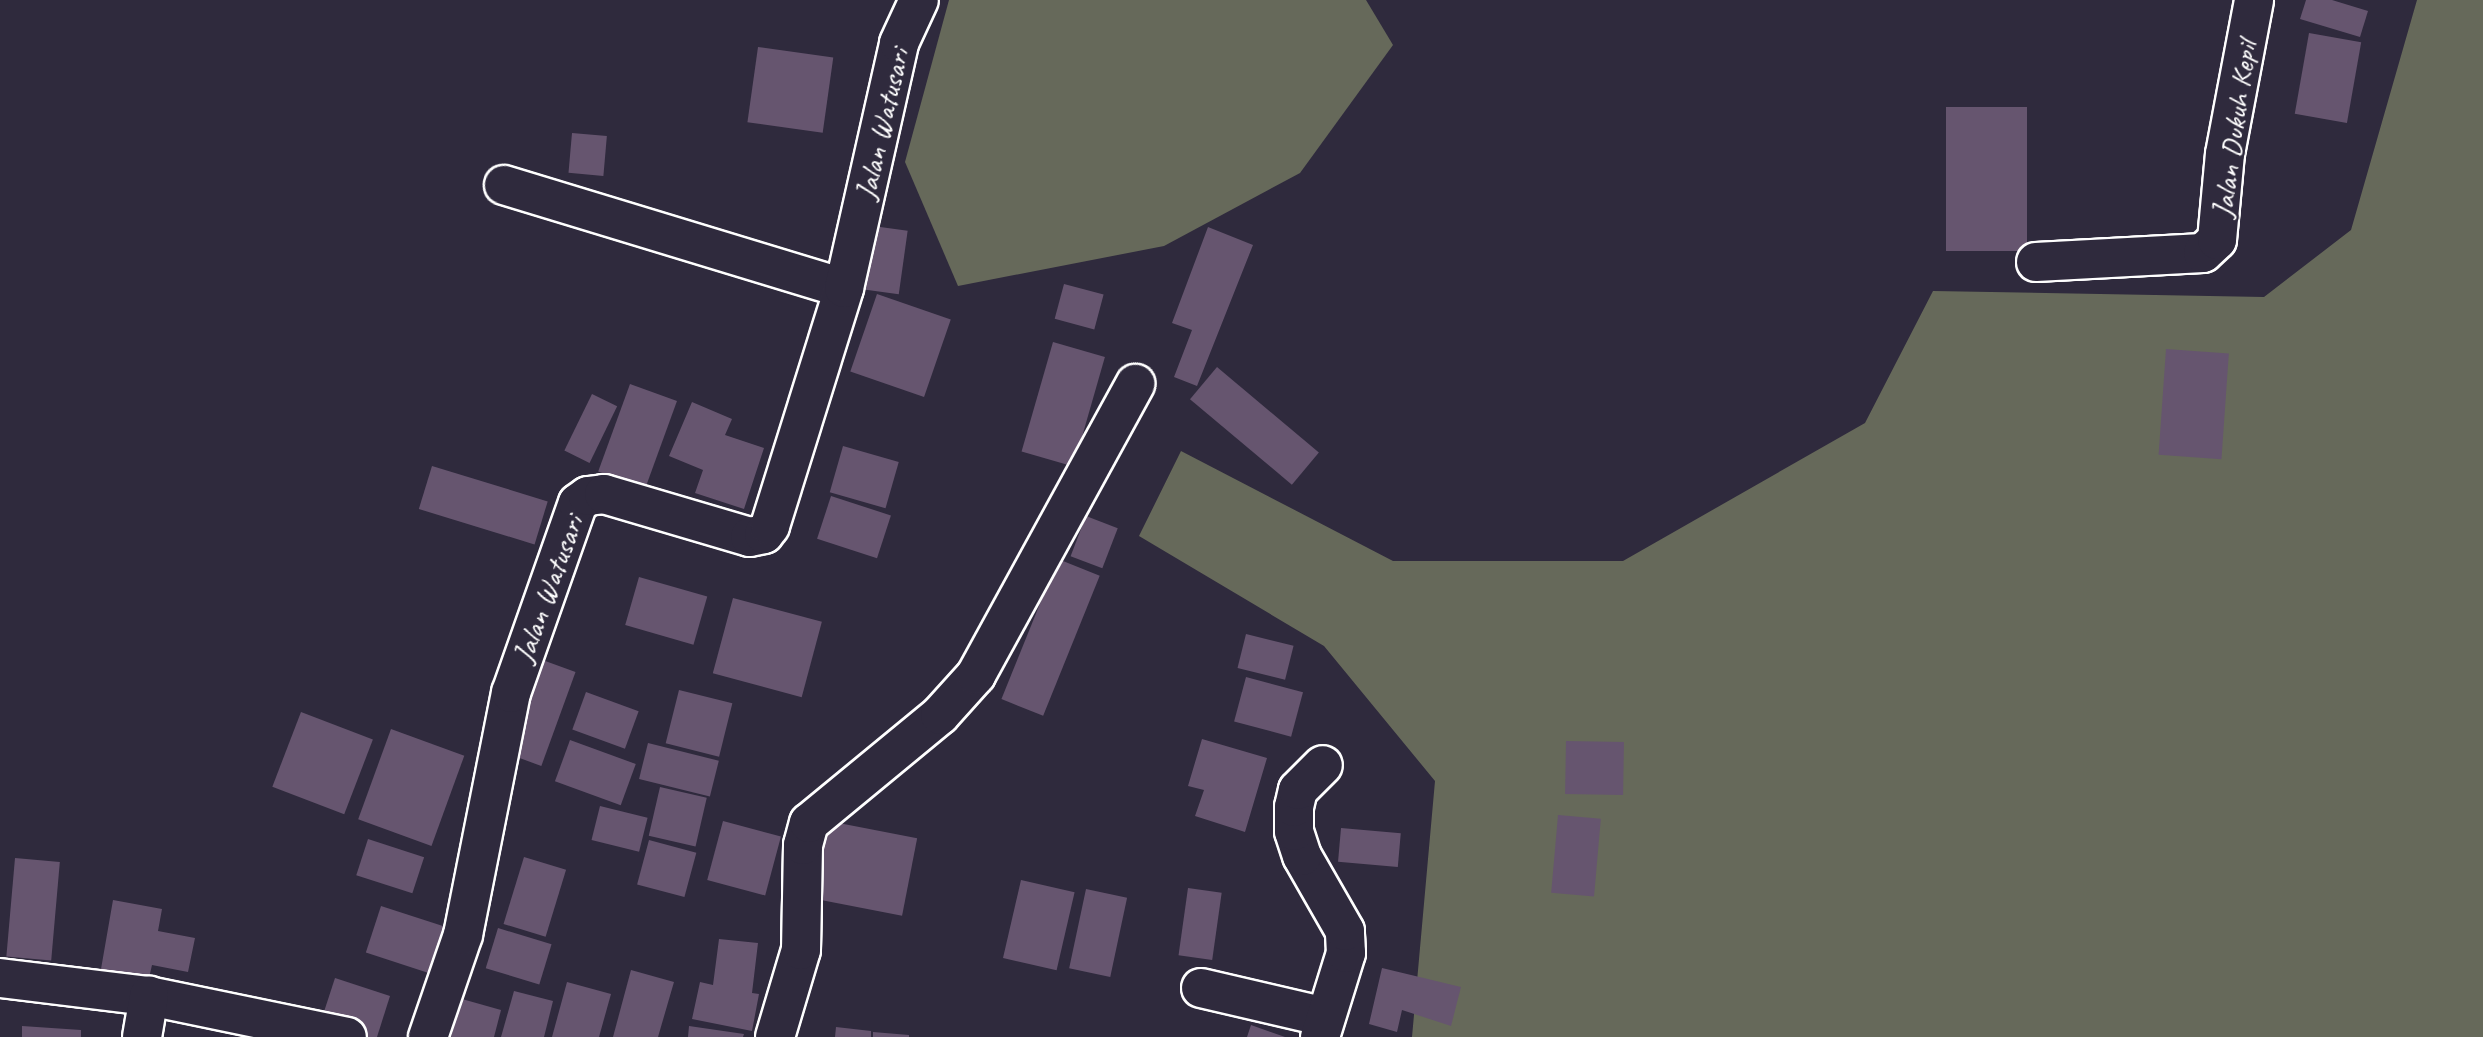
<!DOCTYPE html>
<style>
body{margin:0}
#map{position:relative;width:2483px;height:1037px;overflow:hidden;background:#2f2a3d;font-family:Caveat,sans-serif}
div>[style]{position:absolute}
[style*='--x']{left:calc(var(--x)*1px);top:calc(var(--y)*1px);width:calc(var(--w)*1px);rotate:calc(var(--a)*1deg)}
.green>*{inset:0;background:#66695a}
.building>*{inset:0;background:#66556f;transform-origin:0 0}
.roads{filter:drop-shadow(2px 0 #fff) drop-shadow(-2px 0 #fff) drop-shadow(0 2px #fff) drop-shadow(0 -2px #fff)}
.minor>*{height:38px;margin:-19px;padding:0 19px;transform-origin:19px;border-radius:19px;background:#2f2a3d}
span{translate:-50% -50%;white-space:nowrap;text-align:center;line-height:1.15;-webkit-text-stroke:5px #2f2a3d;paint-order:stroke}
.street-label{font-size:30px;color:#fff}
</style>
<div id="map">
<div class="green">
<i style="clip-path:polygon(949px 0,1366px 0,1393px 45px,1300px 173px,1164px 246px,958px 286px,905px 162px)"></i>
<i style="clip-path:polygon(2417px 0,2483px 0,2483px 1037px,1412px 1037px,1435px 781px,1324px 646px,1139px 536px,1181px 451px,1393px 561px,1623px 561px,1865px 423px,1933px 291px,2264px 297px,2351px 230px)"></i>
</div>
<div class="building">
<i style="clip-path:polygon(2306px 0,2332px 0,2368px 11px,2360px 37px,2300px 19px)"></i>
<i style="left:2309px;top:33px;width:53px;height:82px;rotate:10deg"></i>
<i style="left:758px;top:47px;width:76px;height:76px;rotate:8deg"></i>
<i style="left:2027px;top:107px;width:144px;height:81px;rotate:90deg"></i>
<i style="left:572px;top:133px;width:35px;height:40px;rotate:5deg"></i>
<i style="left:873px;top:226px;width:35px;height:64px;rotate:8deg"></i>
<i style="clip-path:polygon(1208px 227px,1253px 245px,1197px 386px,1174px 377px,1192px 330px,1172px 323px)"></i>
<i style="left:1064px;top:284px;width:41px;height:36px;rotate:15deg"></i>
<i style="left:877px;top:294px;width:78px;height:82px;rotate:19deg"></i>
<i style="left:1053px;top:342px;width:54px;height:114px;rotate:16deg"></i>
<i style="left:2166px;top:349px;width:63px;height:106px;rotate:4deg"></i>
<i style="left:1217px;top:367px;width:133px;height:42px;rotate:40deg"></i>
<i style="left:630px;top:384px;width:50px;height:93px;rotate:20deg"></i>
<i style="left:592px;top:394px;width:28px;height:63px;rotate:26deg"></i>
<i style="clip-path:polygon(692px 402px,732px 419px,725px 435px,764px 448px,744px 509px,695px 493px,703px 470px,669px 456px)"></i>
<i style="left:843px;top:446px;width:58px;height:48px;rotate:16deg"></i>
<i style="left:432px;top:466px;width:121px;height:45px;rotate:17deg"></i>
<i style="left:831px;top:496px;width:63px;height:45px;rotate:18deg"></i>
<i style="left:1086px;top:516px;width:34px;height:43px;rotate:21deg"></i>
<i style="left:1058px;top:559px;width:45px;height:151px;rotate:22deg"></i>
<i style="left:639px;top:577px;width:71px;height:50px;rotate:16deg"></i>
<i style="left:733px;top:598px;width:92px;height:78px;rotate:15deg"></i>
<i style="left:1246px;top:634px;width:49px;height:35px;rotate:14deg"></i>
<i style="left:537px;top:658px;width:41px;height:100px;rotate:20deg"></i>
<i style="left:1246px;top:677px;width:59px;height:46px;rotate:15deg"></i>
<i style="left:679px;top:690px;width:55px;height:55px;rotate:14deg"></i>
<i style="left:586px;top:692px;width:56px;height:40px;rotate:20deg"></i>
<i style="left:301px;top:712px;width:77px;height:80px;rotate:21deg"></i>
<i style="left:391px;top:729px;width:78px;height:96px;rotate:20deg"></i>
<i style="clip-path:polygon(1202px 739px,1267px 758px,1245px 832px,1195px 816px,1204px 790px,1188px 786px)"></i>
<i style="left:570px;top:740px;width:70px;height:44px;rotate:20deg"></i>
<i style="left:1566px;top:741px;width:58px;height:53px;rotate:1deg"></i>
<i style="left:648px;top:743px;width:73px;height:37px;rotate:14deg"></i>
<i style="left:660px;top:787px;width:48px;height:50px;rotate:13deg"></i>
<i style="left:600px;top:806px;width:49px;height:35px;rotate:14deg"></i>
<i style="left:1558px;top:815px;width:43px;height:78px;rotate:5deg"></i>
<i style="left:818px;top:819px;width:101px;height:79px;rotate:11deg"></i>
<i style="left:723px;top:821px;width:60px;height:61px;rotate:15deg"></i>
<i style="left:1341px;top:828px;width:60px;height:34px;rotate:5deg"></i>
<i style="left:368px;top:839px;width:59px;height:38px;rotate:18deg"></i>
<i style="left:649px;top:840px;width:49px;height:46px;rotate:15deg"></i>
<i style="left:524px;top:857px;width:44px;height:70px;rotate:17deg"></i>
<i style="left:15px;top:858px;width:45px;height:99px;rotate:5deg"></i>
<i style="left:1021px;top:880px;width:55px;height:80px;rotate:13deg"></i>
<i style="left:1188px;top:888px;width:34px;height:68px;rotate:8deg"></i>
<i style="left:1086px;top:889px;width:42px;height:81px;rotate:12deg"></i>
<i style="clip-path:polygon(113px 900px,162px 909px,158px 931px,195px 938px,188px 972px,152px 965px,149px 978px,101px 969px)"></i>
<i style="left:381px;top:906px;width:78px;height:49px;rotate:18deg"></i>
<i style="left:498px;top:928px;width:56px;height:42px;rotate:17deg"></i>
<i style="clip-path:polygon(719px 939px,758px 943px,752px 993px,759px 994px,752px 1031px,692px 1019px,700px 982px,713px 985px)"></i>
<i style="clip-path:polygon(1382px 968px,1461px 987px,1451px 1026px,1402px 1010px,1397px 1032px,1369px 1024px)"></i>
<i style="clip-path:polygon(631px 970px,674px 982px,658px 1037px,613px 1037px)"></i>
<i style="clip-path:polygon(335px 978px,390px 996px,377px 1037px,361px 1037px,320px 1024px)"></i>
<i style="clip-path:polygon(567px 982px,611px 994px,599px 1037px,552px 1037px)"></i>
<i style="clip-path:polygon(514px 991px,553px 1001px,544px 1037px,501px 1037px)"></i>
<i style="clip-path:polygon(462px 999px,501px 1010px,494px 1037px,451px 1037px)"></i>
<i style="clip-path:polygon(1251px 1025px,1285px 1037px,1247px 1037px)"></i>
<i style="clip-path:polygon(22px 1026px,81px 1030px,81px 1037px,22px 1037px)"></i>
<i style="clip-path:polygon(689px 1026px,744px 1034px,743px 1037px,688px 1037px)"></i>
<i style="clip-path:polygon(836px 1027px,871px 1031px,871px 1037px,835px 1037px)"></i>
<i style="clip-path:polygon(873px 1032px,909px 1035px,909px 1037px,873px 1037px)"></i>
</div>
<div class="roads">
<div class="minor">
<i style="--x:504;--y:185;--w:355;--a:16.9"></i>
<i style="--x:2036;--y:262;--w:167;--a:-3.1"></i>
<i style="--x:2203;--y:253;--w:19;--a:-43"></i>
<i style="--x:2217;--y:240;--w:86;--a:-84.7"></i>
<i style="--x:2225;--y:154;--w:157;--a:-79.3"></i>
<i style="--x:0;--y:978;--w:150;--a:6.9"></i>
<i style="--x:149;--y:996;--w:202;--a:11.7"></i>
<i style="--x:1201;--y:988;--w:128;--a:13.1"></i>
<i style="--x:142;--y:1037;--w:42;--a:-80.3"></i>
<i style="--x:428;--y:1037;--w:108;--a:-71.1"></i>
<i style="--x:463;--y:935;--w:247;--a:-78.8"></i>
<i style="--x:511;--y:693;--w:201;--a:-70.6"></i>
<i style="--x:578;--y:503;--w:12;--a:-35"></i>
<i style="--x:588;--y:496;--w:16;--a:-7"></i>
<i style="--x:604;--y:494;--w:152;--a:16.4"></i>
<i style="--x:750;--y:537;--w:14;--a:-12"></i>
<i style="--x:764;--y:534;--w:10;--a:-53"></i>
<i style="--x:770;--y:526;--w:249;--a:-72.7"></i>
<i style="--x:844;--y:288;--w:251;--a:-77.3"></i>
<i style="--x:899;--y:43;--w:47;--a:-65.1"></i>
<i style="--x:775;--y:1037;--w:91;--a:-73.4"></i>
<i style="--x:801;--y:950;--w:105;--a:-88.9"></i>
<i style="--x:803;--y:845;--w:23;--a:-75"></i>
<i style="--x:809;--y:823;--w:170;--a:-39.5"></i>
<i style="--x:940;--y:715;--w:54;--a:-48"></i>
<i style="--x:976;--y:675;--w:332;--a:-61.3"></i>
<i style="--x:1320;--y:1037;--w:88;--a:-72.8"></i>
<i style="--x:1346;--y:953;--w:22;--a:-93"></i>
<i style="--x:1345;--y:931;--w:86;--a:-119.8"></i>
<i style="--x:1302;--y:856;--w:26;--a:-108"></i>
<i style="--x:1294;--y:831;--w:24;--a:-90"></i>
<i style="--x:1294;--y:807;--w:17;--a:-77"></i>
<i style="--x:1298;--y:790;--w:35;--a:-45"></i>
</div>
</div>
<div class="street-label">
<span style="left:882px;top:124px;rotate:-77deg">Jalan Watusari</span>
<span style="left:2234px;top:129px;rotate:-82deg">Jalan Dukuh Kepil</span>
<span style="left:548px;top:589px;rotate:-70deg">Jalan Watusari</span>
</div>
</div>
